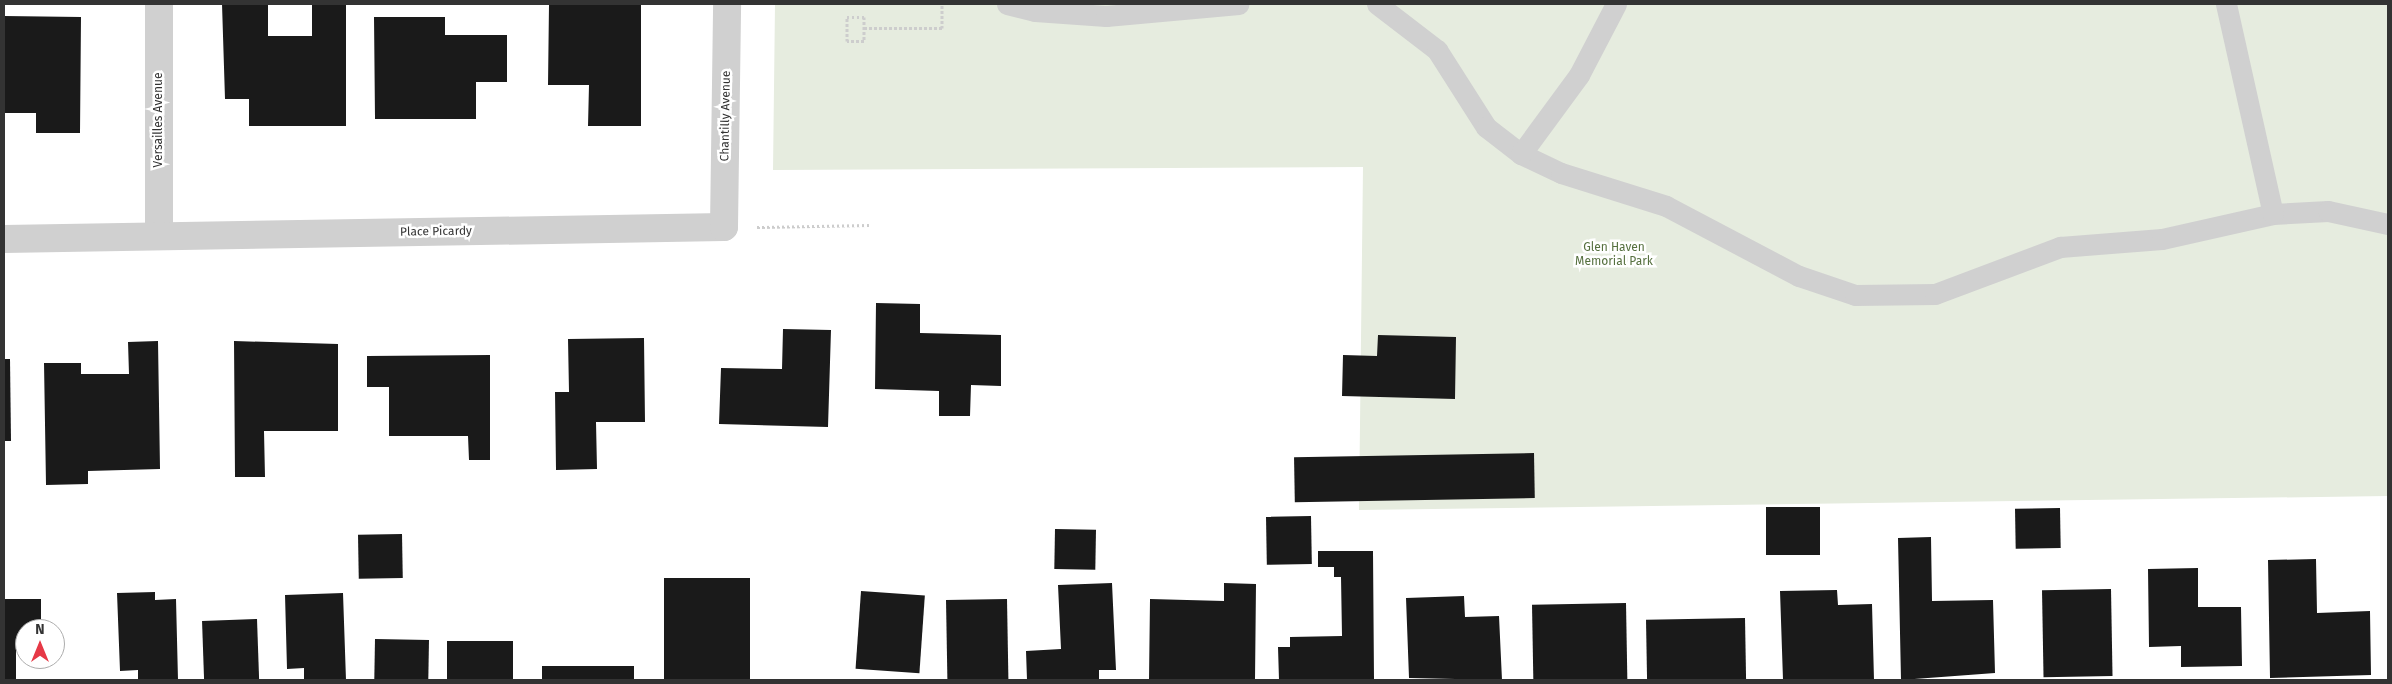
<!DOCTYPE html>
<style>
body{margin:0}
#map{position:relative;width:2392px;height:684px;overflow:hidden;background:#fff;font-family:"Fira Sans",sans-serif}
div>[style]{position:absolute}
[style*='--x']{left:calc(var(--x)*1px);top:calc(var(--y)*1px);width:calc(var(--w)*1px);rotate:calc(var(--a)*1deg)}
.green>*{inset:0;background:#e6ecdf}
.building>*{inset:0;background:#1a1a1a;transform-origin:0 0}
.path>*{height:3px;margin-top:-1.5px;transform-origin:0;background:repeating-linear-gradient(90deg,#cdcdcd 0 2.5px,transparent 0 5px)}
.lane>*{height:21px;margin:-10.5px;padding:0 10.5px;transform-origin:10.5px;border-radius:10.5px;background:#d0d0d0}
.street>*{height:28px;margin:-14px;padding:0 14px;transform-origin:14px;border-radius:14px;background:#d0d0d0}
span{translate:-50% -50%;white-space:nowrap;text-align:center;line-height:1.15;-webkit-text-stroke:5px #fff;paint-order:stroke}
.street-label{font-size:12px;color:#333}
.park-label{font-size:12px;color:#56703f}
.frame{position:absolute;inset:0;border:5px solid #333;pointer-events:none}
.north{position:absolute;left:15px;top:619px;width:50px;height:50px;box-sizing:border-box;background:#fff;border:1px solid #adadad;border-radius:50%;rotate:0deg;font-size:14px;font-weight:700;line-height:20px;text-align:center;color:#333}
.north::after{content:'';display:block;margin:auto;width:18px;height:22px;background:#e63946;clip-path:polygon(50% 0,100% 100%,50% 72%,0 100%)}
</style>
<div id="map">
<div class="green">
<i style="clip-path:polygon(775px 4px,2388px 4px,2388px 496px,1359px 510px,1363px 167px,773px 170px)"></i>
</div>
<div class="building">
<i style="clip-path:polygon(222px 4px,268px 4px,268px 36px,312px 36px,312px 4px,346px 4px,346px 126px,249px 126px,249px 99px,225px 99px)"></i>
<i style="clip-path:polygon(549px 4px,641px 4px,641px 126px,588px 126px,589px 85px,548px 85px)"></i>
<i style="clip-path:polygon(4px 16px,81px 17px,80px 133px,36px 133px,36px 113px,4px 113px)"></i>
<i style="clip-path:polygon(374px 17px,445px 17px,445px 35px,507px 35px,507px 82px,476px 82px,476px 119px,375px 119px)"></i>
<i style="clip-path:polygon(876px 303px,920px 304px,920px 333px,1001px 335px,1001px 386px,971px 385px,970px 416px,939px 416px,939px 391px,875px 389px)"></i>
<i style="clip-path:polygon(783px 329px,831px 330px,828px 427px,719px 424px,721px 368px,782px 369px)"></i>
<i style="clip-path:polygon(1378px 335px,1456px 337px,1455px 399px,1342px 396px,1343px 355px,1377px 356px)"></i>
<i style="clip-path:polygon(644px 338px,645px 422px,596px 422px,597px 469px,556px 470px,555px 392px,569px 392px,568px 339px)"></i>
<i style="clip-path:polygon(158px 341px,160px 469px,88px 471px,88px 484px,46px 485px,44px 363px,81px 363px,81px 374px,129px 374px,128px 342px)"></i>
<i style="clip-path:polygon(234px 341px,338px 344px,338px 431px,264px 431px,265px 477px,235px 477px)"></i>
<i style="clip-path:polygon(490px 355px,490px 460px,469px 460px,468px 436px,389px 436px,389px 387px,367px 387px,367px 356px)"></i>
<i style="clip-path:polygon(4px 359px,10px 359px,11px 441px,4px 441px)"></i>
<i style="left:1534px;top:453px;width:45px;height:240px;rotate:89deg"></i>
<i style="left:1766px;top:507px;width:54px;height:48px"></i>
<i style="left:2060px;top:508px;width:40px;height:45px;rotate:89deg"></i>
<i style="left:1311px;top:516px;width:48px;height:45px;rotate:89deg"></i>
<i style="left:1055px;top:529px;width:41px;height:40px;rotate:1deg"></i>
<i style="left:402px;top:534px;width:44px;height:44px;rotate:89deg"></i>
<i style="clip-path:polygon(1931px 537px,1932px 601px,1993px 600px,1995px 673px,1901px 680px,1898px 538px)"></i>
<i style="clip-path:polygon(1318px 551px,1373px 551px,1374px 680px,1279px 680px,1278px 647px,1290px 647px,1290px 637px,1342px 636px,1341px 577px,1334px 577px,1334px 567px,1318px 567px)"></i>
<i style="clip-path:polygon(2316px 559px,2317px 613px,2370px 611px,2371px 675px,2270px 678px,2268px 560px)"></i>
<i style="clip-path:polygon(2198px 568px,2198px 607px,2241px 607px,2242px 666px,2181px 667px,2181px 646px,2149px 647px,2148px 569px)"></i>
<i style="left:664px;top:578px;width:86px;height:102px"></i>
<i style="clip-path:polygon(1112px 583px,1116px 670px,1099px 670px,1099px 680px,1027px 680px,1026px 651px,1061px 649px,1058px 585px)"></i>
<i style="clip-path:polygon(1224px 583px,1256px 584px,1255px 680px,1149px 680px,1150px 599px,1224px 601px)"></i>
<i style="left:2111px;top:589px;width:87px;height:69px;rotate:89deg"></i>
<i style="clip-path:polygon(1837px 590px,1838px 605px,1872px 604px,1874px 680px,1783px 680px,1780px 591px)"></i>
<i style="left:861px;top:591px;width:64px;height:78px;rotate:4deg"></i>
<i style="clip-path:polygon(155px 592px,155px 600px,176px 599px,178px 680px,138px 680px,138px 670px,120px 671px,117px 593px)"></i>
<i style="clip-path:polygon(343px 593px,346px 680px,304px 680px,304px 668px,287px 669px,285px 595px)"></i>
<i style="clip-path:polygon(1464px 596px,1465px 617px,1499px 616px,1502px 680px,1409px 678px,1406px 598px)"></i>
<i style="clip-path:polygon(4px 599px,41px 599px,41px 629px,25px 629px,25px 651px,16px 651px,16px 680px,4px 680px)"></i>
<i style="left:1007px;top:599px;width:81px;height:61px;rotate:89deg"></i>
<i style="left:1626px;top:603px;width:77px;height:94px;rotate:89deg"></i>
<i style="left:1745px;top:618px;width:62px;height:99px;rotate:89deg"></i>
<i style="left:257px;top:619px;width:61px;height:55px;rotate:88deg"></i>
<i style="left:375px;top:639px;width:54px;height:41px;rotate:1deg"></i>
<i style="left:513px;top:641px;width:39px;height:66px;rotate:90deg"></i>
<i style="left:634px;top:666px;width:14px;height:92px;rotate:90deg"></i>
</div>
<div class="path">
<i style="--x:847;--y:17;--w:17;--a:0"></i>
<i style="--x:864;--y:17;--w:24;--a:90"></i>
<i style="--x:864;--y:41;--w:17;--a:180"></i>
<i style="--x:847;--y:41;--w:24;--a:-90"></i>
<i style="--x:864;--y:28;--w:78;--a:0"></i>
<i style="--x:942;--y:28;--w:24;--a:-90"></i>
<i style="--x:757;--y:227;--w:112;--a:-1"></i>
</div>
<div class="lane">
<i style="--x:1007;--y:4;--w:29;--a:14"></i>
<i style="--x:1035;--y:11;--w:71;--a:4"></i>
<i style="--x:1106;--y:16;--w:133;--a:-5.2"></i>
<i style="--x:1377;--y:4;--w:76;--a:37.5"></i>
<i style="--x:1437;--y:50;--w:91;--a:57.5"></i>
<i style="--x:1486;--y:127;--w:44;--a:37.6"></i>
<i style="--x:1521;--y:154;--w:44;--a:25.4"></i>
<i style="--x:1561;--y:173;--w:110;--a:17.4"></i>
<i style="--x:1666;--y:206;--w:150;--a:27.8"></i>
<i style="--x:1799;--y:276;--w:59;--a:18.7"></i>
<i style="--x:1855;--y:295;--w:80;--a:-0.7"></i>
<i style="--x:1935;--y:294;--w:134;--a:-20.6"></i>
<i style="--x:2060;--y:247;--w:102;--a:-4.5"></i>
<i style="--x:2162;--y:239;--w:114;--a:-12.7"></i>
<i style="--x:2273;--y:214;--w:55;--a:-3.1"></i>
<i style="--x:2328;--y:211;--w:61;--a:12.2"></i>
<i style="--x:2226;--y:4;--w:215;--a:77.4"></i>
<i style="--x:1521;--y:154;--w:98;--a:-53.7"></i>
<i style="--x:1579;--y:75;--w:80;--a:-62.5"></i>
</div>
<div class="street">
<i style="--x:159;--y:236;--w:232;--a:-90"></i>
<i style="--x:4;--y:239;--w:720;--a:-0.95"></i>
<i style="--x:724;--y:227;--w:223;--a:-89.2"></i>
</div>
<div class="street-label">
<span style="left:726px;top:116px;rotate:-89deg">Chantilly Avenue</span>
<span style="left:159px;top:120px;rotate:-90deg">Versailles Avenue</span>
<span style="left:436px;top:232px;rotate:-1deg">Place Picardy</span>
</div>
<div class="park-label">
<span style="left:1614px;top:255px">Glen Haven<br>Memorial Park</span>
</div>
<div class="frame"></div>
<div class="north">N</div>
</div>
